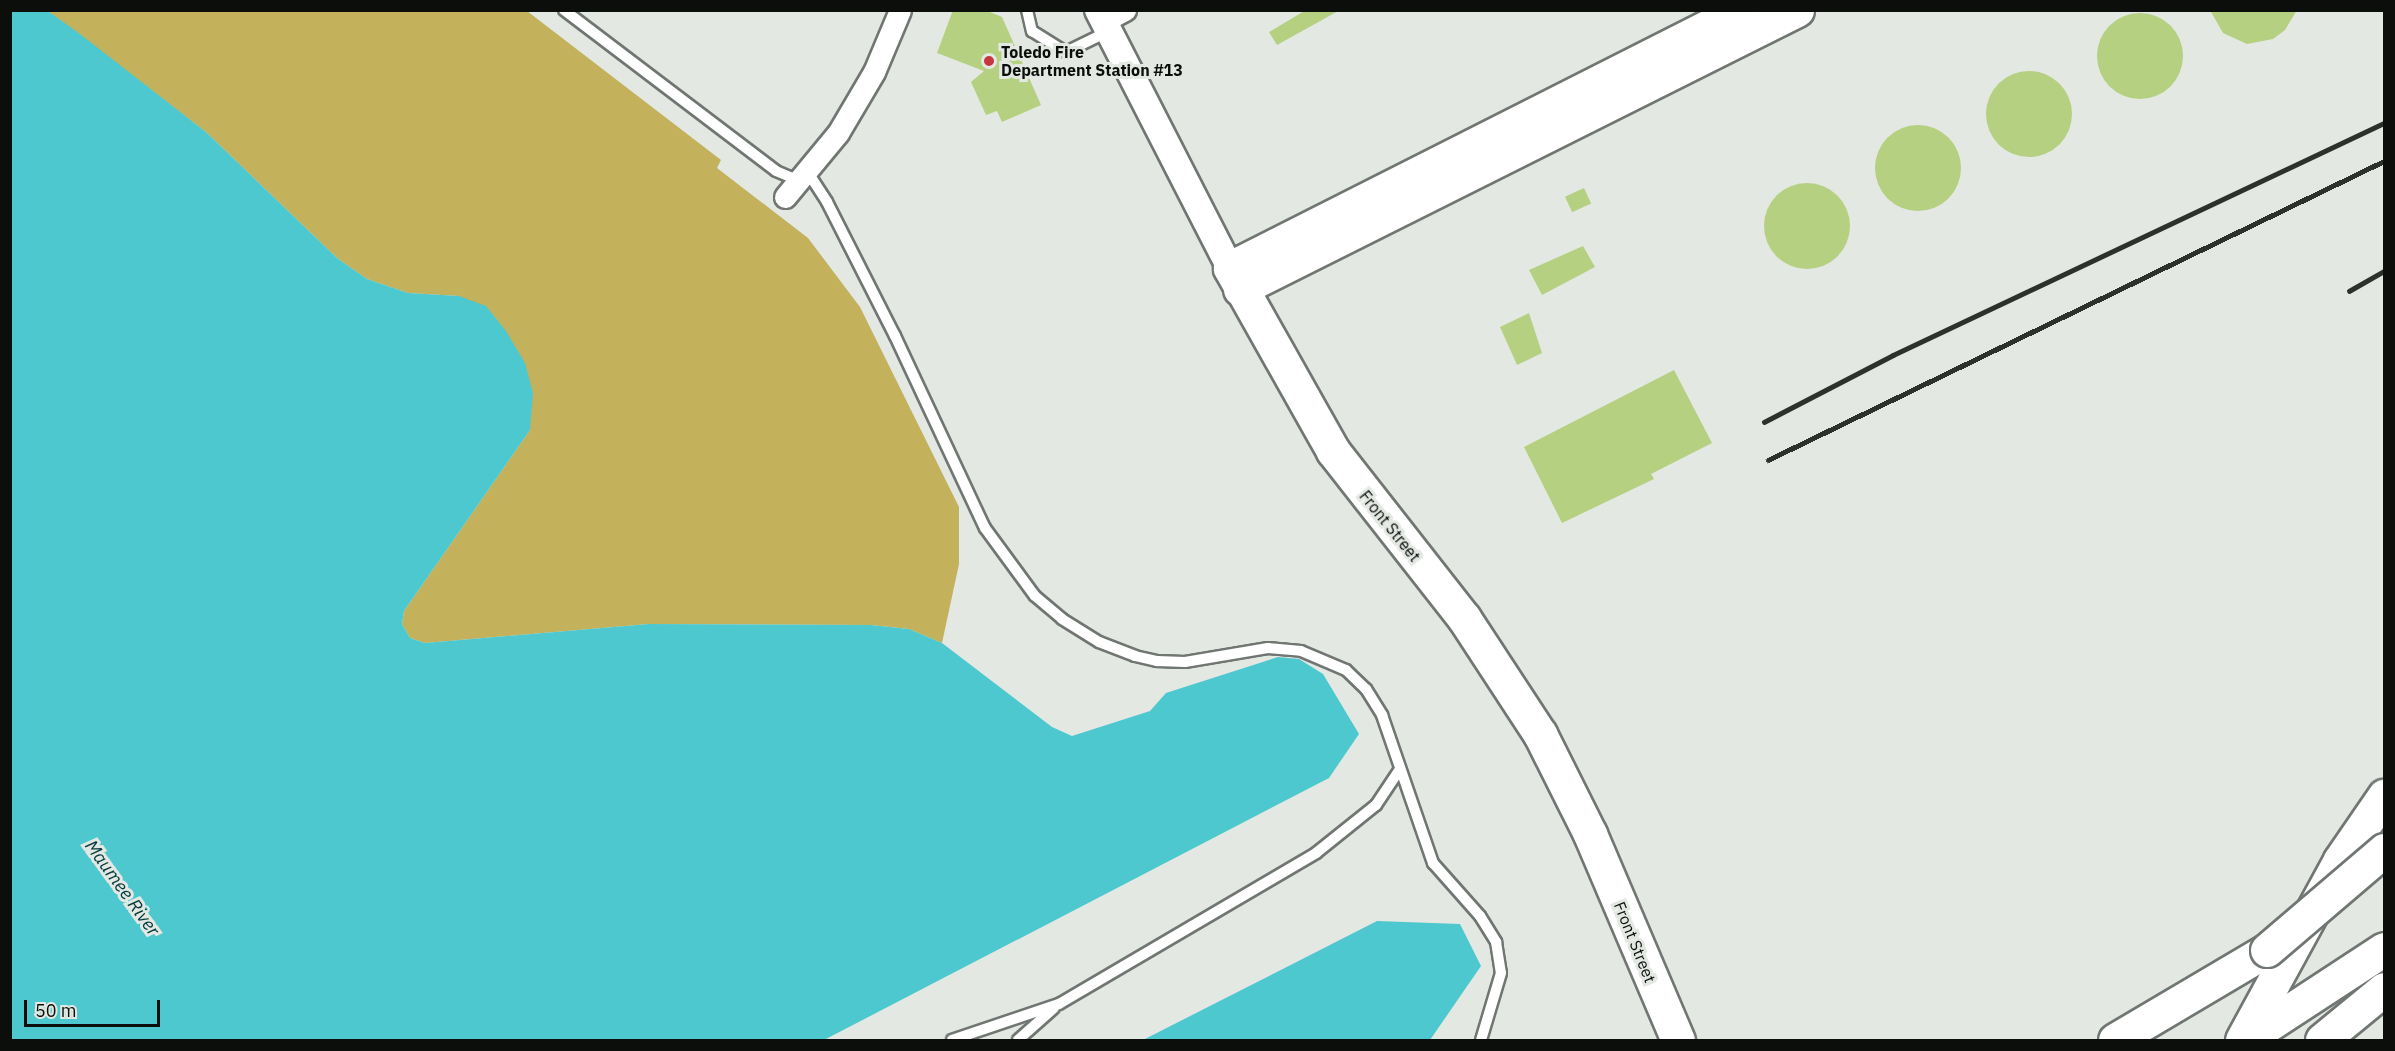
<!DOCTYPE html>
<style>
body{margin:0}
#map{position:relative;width:2395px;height:1051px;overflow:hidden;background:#e3e8e3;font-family:"IBM Plex Sans",sans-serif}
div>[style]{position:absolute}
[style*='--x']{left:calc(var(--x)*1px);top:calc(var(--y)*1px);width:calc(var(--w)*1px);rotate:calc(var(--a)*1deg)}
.forest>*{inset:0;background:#c3b15c}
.water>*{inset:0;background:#4dc8cf}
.building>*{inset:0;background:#b5d080;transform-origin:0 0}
.round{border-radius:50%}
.roads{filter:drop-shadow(2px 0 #707671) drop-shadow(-2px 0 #707671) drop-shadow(0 2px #707671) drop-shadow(0 -2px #707671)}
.service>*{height:10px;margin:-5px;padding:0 5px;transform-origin:5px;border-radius:5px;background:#fff}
.minor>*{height:21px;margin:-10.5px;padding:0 10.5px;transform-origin:10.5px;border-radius:10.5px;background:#fff}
.tertiary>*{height:26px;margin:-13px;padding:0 13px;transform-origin:13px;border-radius:13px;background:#fff}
.primary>*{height:33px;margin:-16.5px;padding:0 16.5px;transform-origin:16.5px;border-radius:16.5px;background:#fff}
.motorway>*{height:33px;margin:-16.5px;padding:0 16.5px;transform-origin:16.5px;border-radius:16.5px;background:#fff}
.rail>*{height:4.5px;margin:-2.25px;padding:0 2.25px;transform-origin:2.25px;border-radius:2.25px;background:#2d302d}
.bridges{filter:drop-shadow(2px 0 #707671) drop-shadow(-2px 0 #707671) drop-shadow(0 2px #707671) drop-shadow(0 -2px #707671)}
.motorway-bridge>*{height:33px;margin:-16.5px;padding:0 16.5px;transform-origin:16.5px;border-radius:16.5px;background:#fff}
.dots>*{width:16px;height:16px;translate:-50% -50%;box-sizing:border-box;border:3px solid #e3e8e3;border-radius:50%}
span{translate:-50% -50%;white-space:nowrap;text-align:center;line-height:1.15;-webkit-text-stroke:6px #e3e8e3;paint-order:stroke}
.poi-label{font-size:16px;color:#0c0e0c;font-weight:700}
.left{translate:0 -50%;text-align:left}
.street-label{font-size:16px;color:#0c0e0c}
.water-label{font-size:18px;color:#003a3d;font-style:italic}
.frame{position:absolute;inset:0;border:12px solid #0c0e0c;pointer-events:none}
.scale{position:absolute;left:24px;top:1000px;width:136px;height:27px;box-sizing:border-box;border:3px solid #0c0e0c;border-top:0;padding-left:8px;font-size:18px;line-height:21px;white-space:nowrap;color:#0c0e0c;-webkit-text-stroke:4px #e3e8e3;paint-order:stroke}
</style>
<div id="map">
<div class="forest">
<i style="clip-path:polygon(48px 11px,527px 11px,721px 160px,717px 168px,808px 238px,860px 307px,959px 507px,959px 564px,942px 643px,909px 629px,871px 625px,649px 624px,425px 643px,410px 638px,402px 624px,404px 611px,530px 430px,459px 296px,408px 293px,367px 279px,337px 258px,206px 132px)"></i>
</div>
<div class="water">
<i style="clip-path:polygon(10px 11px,48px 11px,80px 34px,206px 132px,337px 258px,367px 279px,408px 293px,459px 296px,486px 306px,506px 331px,525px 363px,533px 393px,530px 430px,404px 611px,402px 624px,410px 638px,425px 643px,649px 624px,871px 625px,909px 629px,942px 643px,1052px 727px,1072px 736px,1150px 711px,1166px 693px,1278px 657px,1299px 659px,1323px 674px,1359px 734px,1329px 778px,824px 1040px,11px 1040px)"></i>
<i style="clip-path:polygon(1377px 921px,1460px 924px,1481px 966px,1430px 1040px,1143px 1040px)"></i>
</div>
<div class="building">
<i style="clip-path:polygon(953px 10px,985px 10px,1002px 17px,1041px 105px,1002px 122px,997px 111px,986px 115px,971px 82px,984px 71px,937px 53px)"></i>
<i style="clip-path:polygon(1306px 10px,1340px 10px,1277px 45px,1269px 32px)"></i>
<i style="clip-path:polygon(2210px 10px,2297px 10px,2285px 30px,2273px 39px,2247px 44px,2223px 33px)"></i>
<i class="round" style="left:2097px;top:13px;width:86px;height:86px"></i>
<i class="round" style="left:1986px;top:71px;width:86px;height:86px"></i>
<i class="round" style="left:1875px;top:125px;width:86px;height:86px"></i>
<i class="round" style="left:1764px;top:183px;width:86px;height:86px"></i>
<i style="left:1584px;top:188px;width:17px;height:21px;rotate:65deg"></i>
<i style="clip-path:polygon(1583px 246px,1595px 267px,1542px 295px,1529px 270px)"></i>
<i style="clip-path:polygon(1529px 313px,1542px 353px,1517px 365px,1500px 327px)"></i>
<i style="clip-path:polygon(1674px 370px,1712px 443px,1651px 474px,1654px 479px,1562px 523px,1524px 447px)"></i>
</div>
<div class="roads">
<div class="service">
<i style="--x:564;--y:10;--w:266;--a:37.2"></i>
<i style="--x:776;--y:171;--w:25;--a:23"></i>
<i style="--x:1027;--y:10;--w:22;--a:77"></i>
<i style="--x:1032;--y:31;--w:40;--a:32"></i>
<i style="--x:1066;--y:52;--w:48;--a:-26"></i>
<i style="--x:807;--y:171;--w:37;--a:57"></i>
<i style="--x:827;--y:202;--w:150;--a:63.1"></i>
<i style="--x:895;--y:336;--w:212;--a:64.9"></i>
<i style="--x:985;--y:528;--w:84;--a:53.7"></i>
<i style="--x:1035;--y:596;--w:35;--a:40"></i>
<i style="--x:1062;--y:619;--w:44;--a:31.9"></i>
<i style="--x:1099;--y:642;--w:39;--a:21"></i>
<i style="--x:1135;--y:656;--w:23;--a:13"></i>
<i style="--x:1157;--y:661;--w:28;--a:2"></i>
<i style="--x:1185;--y:662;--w:84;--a:-9.6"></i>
<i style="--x:1268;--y:648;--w:33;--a:5"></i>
<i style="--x:1301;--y:651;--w:49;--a:22.9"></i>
<i style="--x:1346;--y:670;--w:28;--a:44"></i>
<i style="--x:1366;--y:689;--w:31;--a:58"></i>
<i style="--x:1382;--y:715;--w:157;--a:71"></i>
<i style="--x:1433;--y:863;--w:71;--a:48.4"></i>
<i style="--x:1480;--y:916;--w:31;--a:58"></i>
<i style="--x:1496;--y:942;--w:31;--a:81"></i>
<i style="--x:1501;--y:973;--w:70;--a:106.6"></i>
<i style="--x:952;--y:1040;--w:113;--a:-18.6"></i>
<i style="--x:1059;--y:1004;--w:298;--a:-30.4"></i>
<i style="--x:1316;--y:853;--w:77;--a:-38.7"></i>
<i style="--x:1376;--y:805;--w:43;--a:-56.3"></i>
<i style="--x:1018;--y:1040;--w:48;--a:-41.6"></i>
</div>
<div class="minor">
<i style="--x:1104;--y:21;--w:24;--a:-28"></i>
<i style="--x:785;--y:197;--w:83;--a:-50.4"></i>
<i style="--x:838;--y:133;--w:71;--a:-59.5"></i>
<i style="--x:874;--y:72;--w:67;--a:-67.2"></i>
</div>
<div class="tertiary">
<i style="--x:1098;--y:10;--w:290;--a:62.9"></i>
</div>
<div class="primary">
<i style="--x:1230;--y:268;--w:210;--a:60.6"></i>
<i style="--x:1333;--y:451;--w:212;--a:51.9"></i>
<i style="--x:1464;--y:618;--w:139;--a:56.8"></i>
<i style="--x:1540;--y:734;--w:112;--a:63.4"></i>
<i style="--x:1590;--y:834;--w:224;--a:66.9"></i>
</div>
<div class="motorway">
<i style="--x:1230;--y:268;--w:572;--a:-26.83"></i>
<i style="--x:1240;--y:289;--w:623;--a:-26.61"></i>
<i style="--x:2115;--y:1040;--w:177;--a:-30.6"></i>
<i style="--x:2242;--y:1040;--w:205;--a:-61.4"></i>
<i style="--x:2340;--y:860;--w:78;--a:-55.5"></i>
<i style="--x:2245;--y:1040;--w:166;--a:-33.2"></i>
<i style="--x:2322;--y:1040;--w:80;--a:-39.4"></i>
</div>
</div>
<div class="rail">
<i style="--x:2349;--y:291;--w:40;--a:-29.7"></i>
<i style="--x:1764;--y:422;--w:145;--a:-27.4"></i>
<i style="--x:1893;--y:355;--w:543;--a:-25.29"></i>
<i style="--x:1768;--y:460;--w:685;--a:-25.89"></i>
</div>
<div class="bridges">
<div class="motorway-bridge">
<i style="--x:2267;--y:950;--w:154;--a:-40.5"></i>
</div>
</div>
<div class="dots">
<i style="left:989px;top:61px;background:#c63641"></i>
</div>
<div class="poi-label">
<span class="left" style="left:1001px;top:61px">Toledo Fire<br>Department Station #13</span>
</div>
<div class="street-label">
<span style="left:1390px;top:526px;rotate:51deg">Front Street</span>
<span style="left:1635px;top:942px;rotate:68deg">Front Street</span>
</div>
<div class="water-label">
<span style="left:122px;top:888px;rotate:54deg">Maumee River</span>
</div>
<div class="frame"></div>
<div class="scale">50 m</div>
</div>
